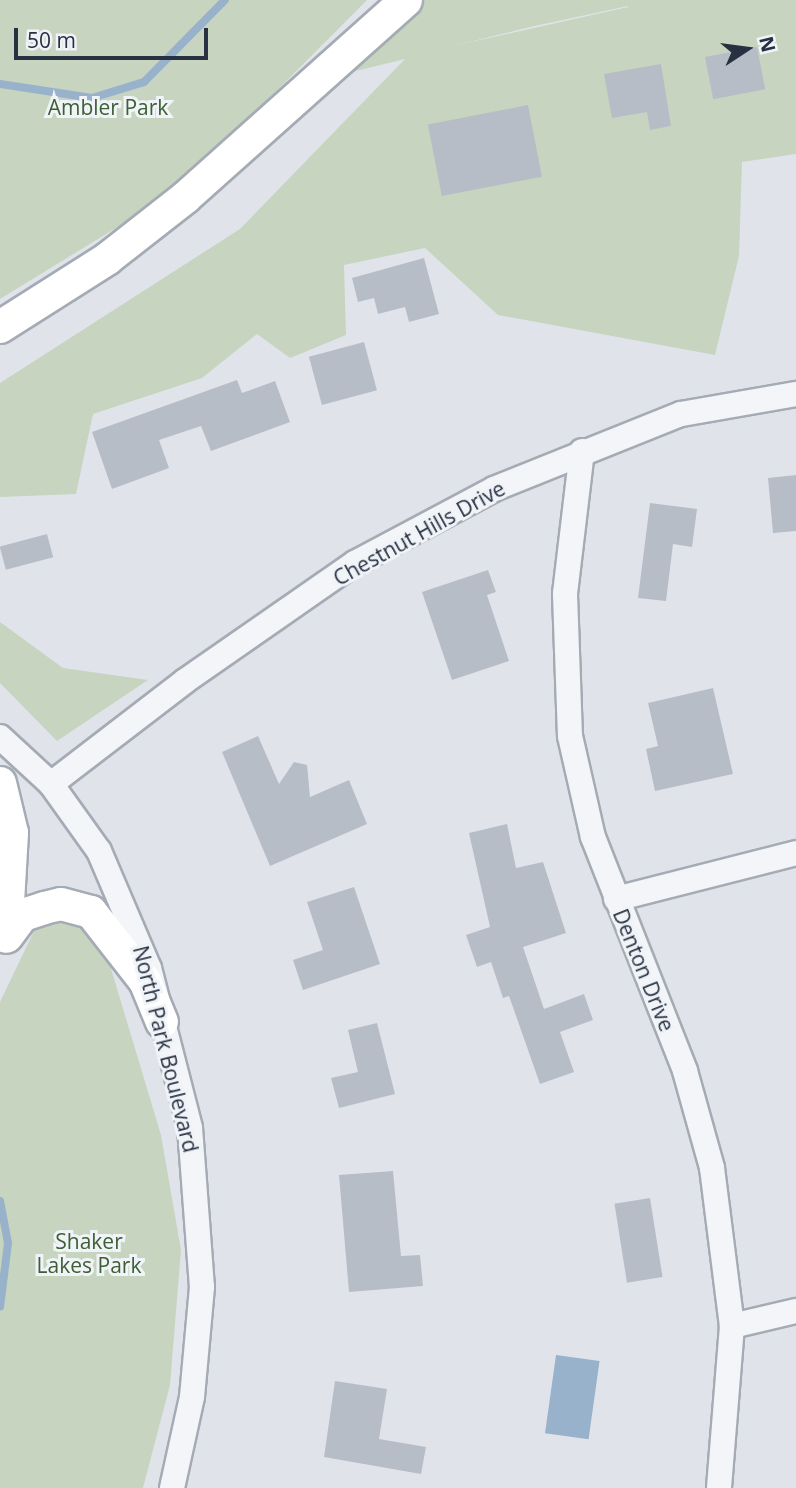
<!DOCTYPE html>
<style>
body{margin:0}
#map{position:relative;width:796px;height:1488px;overflow:hidden;background:#e0e4ea;font-family:"Open Sans",sans-serif}
div>[style]{position:absolute}
[style*='--x']{left:calc(var(--x)*1px);top:calc(var(--y)*1px);width:calc(var(--w)*1px);rotate:calc(var(--a)*1deg)}
.green>*{inset:0;background:#c6d4c0}
.water>*{inset:0;background:#99b2cc;transform-origin:0 0}
.stream>*{height:8px;margin:-4px;padding:0 4px;transform-origin:4px;border-radius:4px;background:#99b2cc}
.building>*{inset:0;background:#b7bdc7;transform-origin:0 0}
.roads{filter:drop-shadow(2px 0 #a5abb4) drop-shadow(-2px 0 #a5abb4) drop-shadow(0 2px #a5abb4) drop-shadow(0 -2px #a5abb4)}
.minor>*{height:24px;margin:-12px;padding:0 12px;transform-origin:12px;border-radius:12px;background:#f3f5f8}
.major>*{height:32px;margin:-16px;padding:0 16px;transform-origin:16px;border-radius:16px;background:#fff}
span{translate:-50% -50%;white-space:nowrap;text-align:center;line-height:1.15;-webkit-text-stroke:6px #f0f3f7;paint-order:stroke}
.park-label{font-size:21px;color:#3c5f34}
.street-label{font-size:21px;color:#273142}
.north{position:absolute;left:712px;top:14px;width:70px;height:70px;-webkit-text-stroke:5px #f0f3f7;paint-order:stroke;rotate:77deg;font-size:19px;font-weight:700;line-height:28px;text-align:center;color:#273142}
.north::after{content:'';display:block;margin:auto;width:24px;height:32px;background:#273142;clip-path:polygon(50% 0,100% 100%,50% 72%,0 100%)}
.scale{position:absolute;left:14px;top:28px;width:194px;height:32px;box-sizing:border-box;border:4px solid #273142;border-top:0;padding-left:9px;font-size:21px;line-height:24px;white-space:nowrap;color:#273142;-webkit-text-stroke:5px #f0f3f7;paint-order:stroke}
</style>
<div id="map">
<div class="green">
<i style="clip-path:polygon(0 0,367px 0,178px 190px,0 299px)"></i>
<i style="clip-path:polygon(evenodd,406px 0,796px 0,796px 154px,742px 162px,739px 256px,715px 355px,498px 315px,425px 248px,344px 265px,346px 335px,290px 358px,257px 334px,202px 378px,93px 414px,76px 494px,0 497px,0 383px,240px 229px,405px 59px,319px 80px,406px 0,628px 6px,628px 7px,453px 46px,530px 27px,628px 6px)"></i>
<i style="clip-path:polygon(0 622px,63px 668px,148px 680px,57px 741px,0 683px)"></i>
<i style="clip-path:polygon(72px 913px,106px 952px,161px 1135px,181px 1250px,170px 1385px,143px 1488px,0 1488px,0 1002px,35px 929px,45px 918px)"></i>
</div>
<div class="water">
<i style="left:556px;top:1355px;width:44px;height:79px;rotate:8deg"></i>
</div>
<div class="stream">
<i style="--x:0;--y:84;--w:93;--a:8.7"></i>
<i style="--x:92;--y:98;--w:54;--a:-17.1"></i>
<i style="--x:144;--y:82;--w:115;--a:-45.4"></i>
<i style="--x:0;--y:1201;--w:43;--a:79.2"></i>
<i style="--x:8;--y:1243;--w:64;--a:97.1"></i>
</div>
<div class="building">
<i style="left:757px;top:47px;width:43px;height:53px;rotate:79deg"></i>
<i style="clip-path:polygon(661px 64px,671px 126px,650px 130px,647px 112px,612px 118px,604px 74px)"></i>
<i style="left:528px;top:105px;width:73px;height:102px;rotate:79deg"></i>
<i style="clip-path:polygon(424px 258px,439px 314px,409px 322px,405px 307px,378px 314px,374px 298px,358px 302px,352px 278px)"></i>
<i style="left:364px;top:342px;width:50px;height:57px;rotate:75deg"></i>
<i style="clip-path:polygon(237px 380px,242px 393px,275px 381px,290px 422px,211px 451px,201px 426px,159px 440px,169px 468px,112px 489px,92px 432px)"></i>
<i style="clip-path:polygon(796px 475px,796px 531px,773px 533px,768px 478px)"></i>
<i style="clip-path:polygon(650px 503px,697px 509px,692px 547px,673px 544px,666px 601px,638px 598px)"></i>
<i style="left:47px;top:534px;width:24px;height:49px;rotate:75deg"></i>
<i style="clip-path:polygon(488px 570px,496px 592px,487px 595px,509px 661px,452px 680px,422px 592px)"></i>
<i style="clip-path:polygon(713px 688px,733px 774px,655px 791px,646px 749px,658px 746px,648px 703px)"></i>
<i style="clip-path:polygon(258px 736px,279px 784px,294px 762px,307px 765px,310px 797px,349px 780px,367px 824px,270px 866px,222px 752px)"></i>
<i style="clip-path:polygon(507px 824px,516px 868px,543px 862px,566px 933px,523px 947px,544px 1009px,584px 994px,593px 1020px,560px 1032px,574px 1072px,540px 1084px,509px 996px,503px 998px,491px 962px,477px 967px,466px 935px,490px 927px,469px 833px)"></i>
<i style="clip-path:polygon(354px 887px,380px 964px,303px 990px,293px 960px,323px 950px,307px 902px)"></i>
<i style="clip-path:polygon(377px 1023px,395px 1094px,339px 1108px,331px 1078px,358px 1072px,348px 1030px)"></i>
<i style="clip-path:polygon(393px 1171px,401px 1256px,420px 1255px,423px 1286px,349px 1292px,339px 1175px)"></i>
<i style="left:650px;top:1198px;width:80px;height:36px;rotate:81deg"></i>
<i style="clip-path:polygon(335px 1381px,387px 1389px,379px 1439px,426px 1447px,421px 1474px,324px 1457px)"></i>
</div>
<div class="roads">
<div class="minor">
<i style="--x:582;--y:451;--w:144;--a:96.8"></i>
<i style="--x:565;--y:594;--w:142;--a:88"></i>
<i style="--x:570;--y:736;--w:104;--a:77.2"></i>
<i style="--x:593;--y:837;--w:251;--a:68.5"></i>
<i style="--x:685;--y:1071;--w:101;--a:74.4"></i>
<i style="--x:712;--y:1168;--w:159;--a:82.8"></i>
<i style="--x:732;--y:1326;--w:163;--a:94.6"></i>
<i style="--x:0;--y:737;--w:69;--a:42.7"></i>
<i style="--x:51;--y:784;--w:82;--a:54.4"></i>
<i style="--x:99;--y:851;--w:127;--a:66.9"></i>
<i style="--x:149;--y:968;--w:165;--a:75.6"></i>
<i style="--x:190;--y:1128;--w:159;--a:85.7"></i>
<i style="--x:202;--y:1287;--w:110;--a:95.2"></i>
<i style="--x:192;--y:1397;--w:93;--a:102.4"></i>
<i style="--x:51;--y:784;--w:169;--a:-37.5"></i>
<i style="--x:185;--y:681;--w:207;--a:-34.8"></i>
<i style="--x:355;--y:563;--w:157;--a:-28"></i>
<i style="--x:494;--y:489;--w:201;--a:-21.9"></i>
<i style="--x:681;--y:414;--w:117;--a:-9.9"></i>
<i style="--x:616;--y:899;--w:186;--a:-14.3"></i>
<i style="--x:732;--y:1326;--w:66;--a:-13.2"></i>
</div>
<div class="major">
<i style="--x:0;--y:327;--w:127;--a:-32.4"></i>
<i style="--x:107;--y:259;--w:100;--a:-38.1"></i>
<i style="--x:186;--y:197;--w:295;--a:-41.8"></i>
<i style="--x:0;--y:783;--w:51;--a:76.5"></i>
<i style="--x:12;--y:833;--w:104;--a:93.3"></i>
<i style="--x:7;--y:936;--w:26;--a:-53"></i>
<i style="--x:23;--y:915;--w:22;--a:-18"></i>
<i style="--x:44;--y:908;--w:17;--a:-13"></i>
<i style="--x:61;--y:904;--w:31;--a:15"></i>
<i style="--x:91;--y:912;--w:88;--a:52"></i>
<i style="--x:145;--y:981;--w:44;--a:67.5"></i>
</div>
</div>
<div class="park-label">
<span style="left:108px;top:107px">Ambler Park</span>
<span style="left:89px;top:1253px">Shaker<br>Lakes Park</span>
</div>
<div class="street-label">
<span style="left:419px;top:533px;rotate:-29deg">Chestnut Hills Drive</span>
<span style="left:644px;top:970px;rotate:68deg">Denton Drive</span>
<span style="left:166px;top:1049px;rotate:76deg">North Park Boulevard</span>
</div>
<div class="north">N</div>
<div class="scale">50 m</div>
</div>
